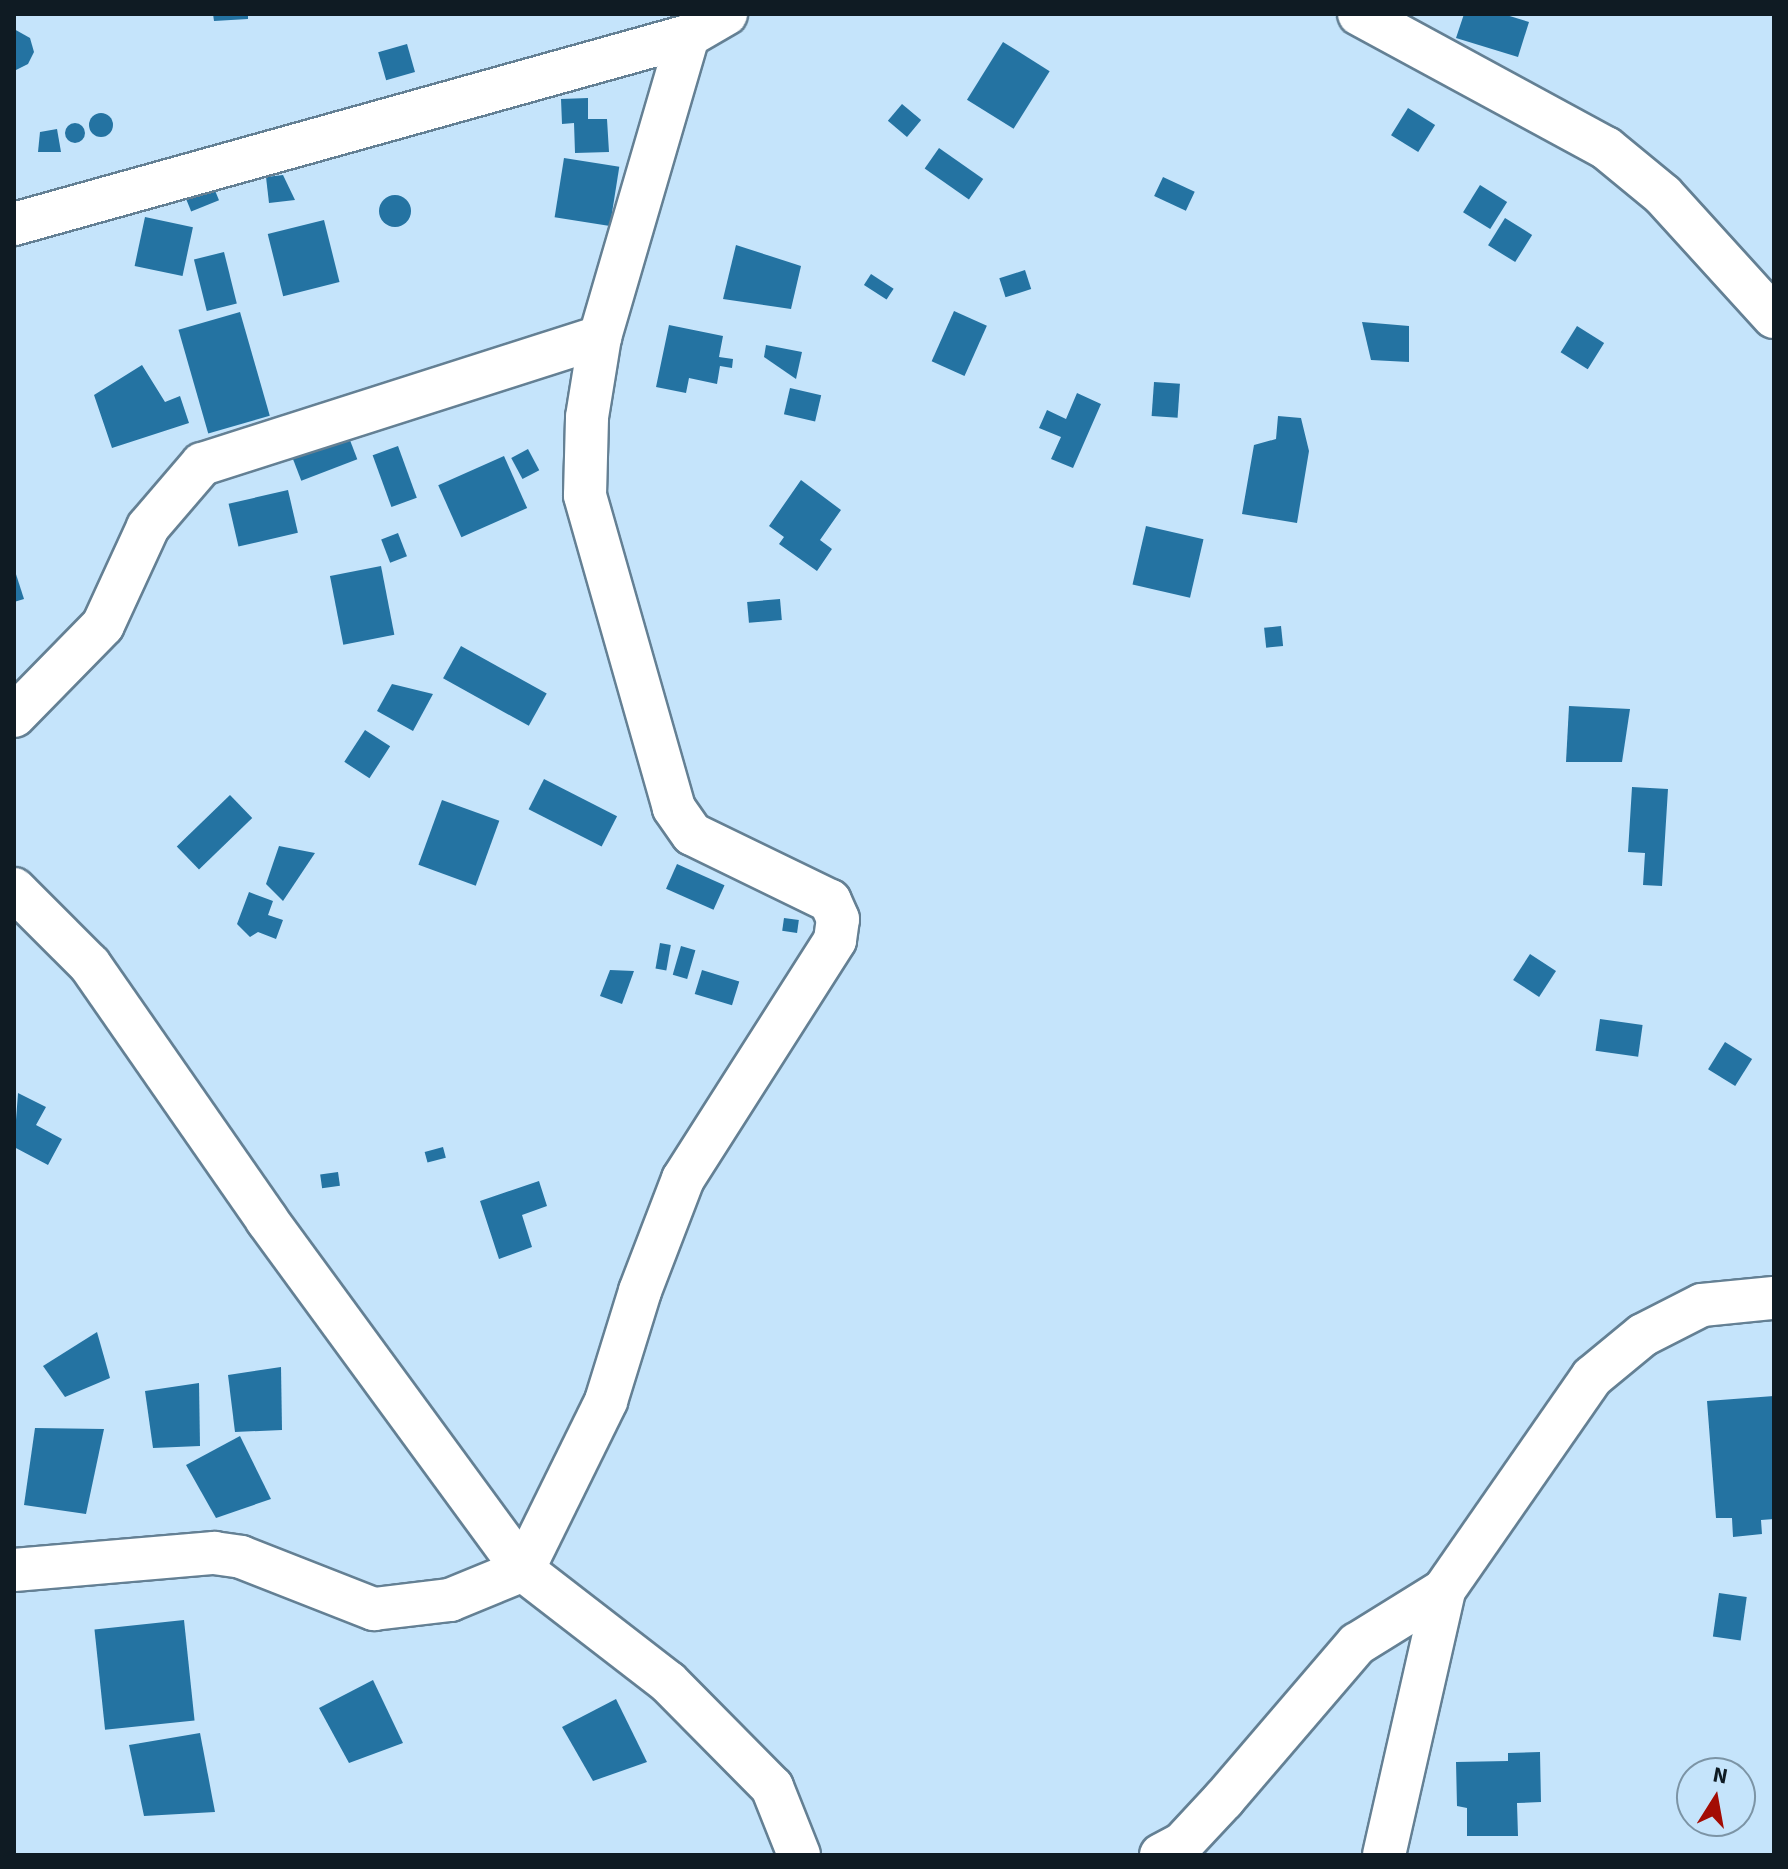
<!DOCTYPE html>
<style>
body{margin:0}
#map{position:relative;width:1788px;height:1869px;overflow:hidden;background:#c5e4fb;font-family:"Source Sans 3",sans-serif}
div>[style]{position:absolute}
[style*='--x']{left:calc(var(--x)*1px);top:calc(var(--y)*1px);width:calc(var(--w)*1px);rotate:calc(var(--a)*1deg)}
.building>*{inset:0;background:#2473a2;transform-origin:0 0}
.round{border-radius:50%}
.roads{filter:drop-shadow(2px 0 #648094) drop-shadow(-2px 0 #648094) drop-shadow(0 2px #648094) drop-shadow(0 -2px #648094)}
.minor>*{height:42px;margin:-21px;padding:0 21px;transform-origin:21px;border-radius:21px;background:#fff}
span{translate:-50% -50%;white-space:nowrap;text-align:center;line-height:1.15;-webkit-text-stroke:7px #c5e4fb;paint-order:stroke}
.frame{position:absolute;inset:0;border:16px solid #0f1b23;pointer-events:none}
.north{position:absolute;left:1676px;top:1757px;width:80px;height:80px;box-sizing:border-box;background:#c5e4fb;border:2px solid #7c94a5;border-radius:50%;rotate:11deg;font-size:22px;font-weight:700;line-height:32px;text-align:center;color:#0f1b23}
.north::after{content:'';display:block;margin:auto;width:28px;height:36px;background:#a30c04;clip-path:polygon(50% 0,100% 100%,50% 72%,0 100%)}
</style>
<div id="map">
<div class="building">
<i style="clip-path:polygon(213px 14px,248px 14px,248px 19px,214px 21px)"></i>
<i style="clip-path:polygon(1464px 14px,1503px 14px,1529px 22px,1518px 57px,1456px 38px)"></i>
<i style="clip-path:polygon(14px 29px,30px 38px,34px 52px,28px 64px,14px 71px)"></i>
<i style="left:1003px;top:42px;width:55px;height:68px;rotate:32deg"></i>
<i style="left:407px;top:44px;width:29px;height:30px;rotate:74deg"></i>
<i style="clip-path:polygon(588px 98px,588px 119px,607px 119px,609px 152px,575px 153px,574px 123px,562px 124px,561px 99px)"></i>
<i style="left:902px;top:104px;width:25px;height:22px;rotate:40deg"></i>
<i style="left:1408px;top:108px;width:32px;height:32px;rotate:32deg"></i>
<i class="round" style="left:89px;top:113px;width:24px;height:24px"></i>
<i class="round" style="left:65px;top:123px;width:20px;height:20px"></i>
<i style="clip-path:polygon(57px 129px,61px 152px,38px 152px,40px 132px)"></i>
<i style="left:939px;top:148px;width:54px;height:25px;rotate:35deg"></i>
<i style="left:564px;top:158px;width:56px;height:60px;rotate:9deg"></i>
<i style="clip-path:polygon(283px 175px,295px 200px,269px 203px,266px 177px)"></i>
<i style="left:1163px;top:177px;width:35px;height:21px;rotate:25deg"></i>
<i style="left:210px;top:178px;width:24px;height:30px;rotate:68deg"></i>
<i style="left:1480px;top:185px;width:32px;height:32px;rotate:32deg"></i>
<i class="round" style="left:379px;top:195px;width:32px;height:32px"></i>
<i style="left:145px;top:217px;width:49px;height:50px;rotate:12deg"></i>
<i style="left:1505px;top:218px;width:32px;height:32px;rotate:32deg"></i>
<i style="left:324px;top:220px;width:64px;height:58px;rotate:76deg"></i>
<i style="clip-path:polygon(736px 245px,801px 266px,791px 309px,723px 299px)"></i>
<i style="left:224px;top:252px;width:53px;height:31px;rotate:76deg"></i>
<i style="left:1025px;top:270px;width:20px;height:27px;rotate:72deg"></i>
<i style="left:871px;top:274px;width:27px;height:13px;rotate:33deg"></i>
<i style="left:954px;top:311px;width:36px;height:55px;rotate:24deg"></i>
<i style="left:240px;top:312px;width:108px;height:64px;rotate:74deg"></i>
<i style="clip-path:polygon(1362px 322px,1409px 326px,1409px 362px,1371px 360px)"></i>
<i style="clip-path:polygon(669px 325px,723px 336px,719px 357px,733px 359px,732px 368px,720px 366px,717px 384px,689px 378px,686px 393px,656px 387px)"></i>
<i style="left:1577px;top:326px;width:32px;height:31px;rotate:32deg"></i>
<i style="clip-path:polygon(766px 345px,802px 352px,796px 379px,764px 357px)"></i>
<i style="clip-path:polygon(142px 365px,165px 402px,180px 396px,189px 423px,112px 448px,94px 395px)"></i>
<i style="left:1154px;top:382px;width:26px;height:34px;rotate:4deg"></i>
<i style="left:790px;top:388px;width:32px;height:27px;rotate:13deg"></i>
<i style="clip-path:polygon(1077px 393px,1101px 404px,1073px 468px,1051px 459px,1061px 437px,1039px 428px,1047px 410px,1066px 419px)"></i>
<i style="clip-path:polygon(1278px 416px,1301px 418px,1309px 451px,1297px 523px,1242px 514px,1254px 445px,1276px 439px)"></i>
<i style="left:348px;top:435px;width:26px;height:60px;rotate:69deg"></i>
<i style="left:398px;top:446px;width:55px;height:27px;rotate:70deg"></i>
<i style="left:528px;top:449px;width:24px;height:19px;rotate:62deg"></i>
<i style="left:504px;top:456px;width:57px;height:72px;rotate:66deg"></i>
<i style="clip-path:polygon(801px 480px,841px 510px,820px 540px,832px 549px,817px 571px,779px 544px,784px 537px,769px 526px)"></i>
<i style="left:288px;top:490px;width:44px;height:61px;rotate:77deg"></i>
<i style="left:1146px;top:526px;width:59px;height:60px;rotate:13deg"></i>
<i style="left:398px;top:533px;width:25px;height:18px;rotate:69deg"></i>
<i style="left:381px;top:566px;width:70px;height:52px;rotate:79deg"></i>
<i style="clip-path:polygon(14px 568px,24px 599px,14px 602px)"></i>
<i style="left:780px;top:599px;width:21px;height:33px;rotate:85deg"></i>
<i style="left:1281px;top:626px;width:20px;height:17px;rotate:84deg"></i>
<i style="left:461px;top:646px;width:98px;height:37px;rotate:29deg"></i>
<i style="clip-path:polygon(392px 684px,433px 694px,413px 731px,377px 711px)"></i>
<i style="clip-path:polygon(1569px 706px,1630px 709px,1622px 762px,1566px 762px)"></i>
<i style="left:365px;top:730px;width:30px;height:38px;rotate:33deg"></i>
<i style="left:544px;top:779px;width:82px;height:34px;rotate:27deg"></i>
<i style="clip-path:polygon(1632px 787px,1668px 789px,1662px 886px,1643px 885px,1645px 853px,1628px 852px)"></i>
<i style="left:230px;top:795px;width:32px;height:74px;rotate:46deg"></i>
<i style="left:442px;top:800px;width:61px;height:69px;rotate:20deg"></i>
<i style="clip-path:polygon(279px 846px,315px 853px,283px 901px,266px 884px)"></i>
<i style="left:677px;top:864px;width:52px;height:27px;rotate:24deg"></i>
<i style="clip-path:polygon(249px 892px,273px 901px,268px 915px,283px 920px,276px 939px,258px 932px,250px 937px,237px 924px)"></i>
<i style="left:784px;top:918px;width:15px;height:13px;rotate:8deg"></i>
<i style="left:660px;top:943px;width:11px;height:26px;rotate:10deg"></i>
<i style="left:681px;top:946px;width:15px;height:30px;rotate:16deg"></i>
<i style="left:1530px;top:954px;width:31px;height:31px;rotate:33deg"></i>
<i style="clip-path:polygon(610px 970px,634px 971px,622px 1004px,600px 996px)"></i>
<i style="left:702px;top:970px;width:39px;height:25px;rotate:17deg"></i>
<i style="left:1600px;top:1019px;width:43px;height:32px;rotate:8deg"></i>
<i style="left:1725px;top:1042px;width:32px;height:32px;rotate:32deg"></i>
<i style="clip-path:polygon(18px 1093px,46px 1107px,36px 1125px,62px 1139px,48px 1165px,14px 1147px)"></i>
<i style="left:443px;top:1147px;width:11px;height:19px;rotate:75deg"></i>
<i style="left:338px;top:1172px;width:14px;height:18px;rotate:82deg"></i>
<i style="clip-path:polygon(539px 1181px,547px 1206px,522px 1215px,532px 1247px,499px 1259px,480px 1201px)"></i>
<i style="clip-path:polygon(97px 1332px,110px 1378px,65px 1397px,43px 1366px)"></i>
<i style="clip-path:polygon(281px 1367px,282px 1430px,235px 1432px,228px 1375px)"></i>
<i style="clip-path:polygon(199px 1383px,200px 1446px,153px 1448px,145px 1391px)"></i>
<i style="clip-path:polygon(1774px 1396px,1774px 1519px,1761px 1520px,1762px 1534px,1733px 1537px,1732px 1518px,1716px 1518px,1707px 1401px)"></i>
<i style="clip-path:polygon(35px 1428px,104px 1429px,86px 1514px,24px 1505px)"></i>
<i style="clip-path:polygon(240px 1436px,271px 1499px,216px 1518px,186px 1465px)"></i>
<i style="left:1719px;top:1593px;width:28px;height:44px;rotate:8deg"></i>
<i style="left:184px;top:1620px;width:101px;height:90px;rotate:84deg"></i>
<i style="clip-path:polygon(373px 1680px,403px 1743px,349px 1763px,319px 1708px)"></i>
<i style="clip-path:polygon(616px 1699px,647px 1762px,593px 1781px,562px 1727px)"></i>
<i style="clip-path:polygon(200px 1733px,215px 1812px,144px 1816px,129px 1745px)"></i>
<i style="clip-path:polygon(1540px 1752px,1541px 1802px,1517px 1803px,1518px 1836px,1467px 1836px,1467px 1808px,1457px 1806px,1456px 1762px,1508px 1761px,1508px 1753px)"></i>
</div>
<div class="roads">
<div class="minor">
<i style="--x:1359;--y:14;--w:281;--a:28.5"></i>
<i style="--x:1606;--y:148;--w:74;--a:39.5"></i>
<i style="--x:1663;--y:195;--w:165;--a:47.7"></i>
<i style="--x:14;--y:224;--w:700;--a:-15.59"></i>
<i style="--x:14;--y:716;--w:127;--a:-45.6"></i>
<i style="--x:103;--y:625;--w:108;--a:-65.3"></i>
<i style="--x:148;--y:527;--w:83;--a:-49.4"></i>
<i style="--x:202;--y:464;--w:418;--a:-17.7"></i>
<i style="--x:14;--y:889;--w:107;--a:45"></i>
<i style="--x:90;--y:965;--w:310;--a:55.2"></i>
<i style="--x:267;--y:1220;--w:434;--a:53.8"></i>
<i style="--x:523;--y:1570;--w:183;--a:37.7"></i>
<i style="--x:668;--y:1682;--w:148;--a:45.3"></i>
<i style="--x:772;--y:1787;--w:73;--a:68.3"></i>
<i style="--x:14;--y:1570;--w:201;--a:-4.9"></i>
<i style="--x:214;--y:1553;--w:27;--a:8"></i>
<i style="--x:241;--y:1557;--w:143;--a:21.4"></i>
<i style="--x:374;--y:1609;--w:77;--a:-6.8"></i>
<i style="--x:450;--y:1600;--w:79;--a:-22.3"></i>
<i style="--x:523;--y:1570;--w:188;--a:-63.8"></i>
<i style="--x:606;--y:1401;--w:115;--a:-72.8"></i>
<i style="--x:640;--y:1291;--w:120;--a:-69"></i>
<i style="--x:683;--y:1179;--w:283;--a:-57.5"></i>
<i style="--x:835;--y:940;--w:21;--a:-82"></i>
<i style="--x:838;--y:919;--w:20;--a:-114"></i>
<i style="--x:830;--y:901;--w:153;--a:-154.1"></i>
<i style="--x:692;--y:834;--w:32;--a:-125"></i>
<i style="--x:674;--y:808;--w:325;--a:-105.9"></i>
<i style="--x:585;--y:495;--w:78;--a:-88.5"></i>
<i style="--x:587;--y:417;--w:81;--a:-80.8"></i>
<i style="--x:600;--y:337;--w:314;--a:-73.7"></i>
<i style="--x:688;--y:36;--w:44;--a:-30.1"></i>
<i style="--x:1161;--y:1855;--w:24;--a:-28"></i>
<i style="--x:1182;--y:1844;--w:62;--a:-47"></i>
<i style="--x:1224;--y:1799;--w:204;--a:-49.4"></i>
<i style="--x:1357;--y:1644;--w:102;--a:-31.8"></i>
<i style="--x:1384;--y:1855;--w:272;--a:-77.2"></i>
<i style="--x:1444;--y:1590;--w:259;--a:-55.2"></i>
<i style="--x:1592;--y:1377;--w:66;--a:-39.5"></i>
<i style="--x:1643;--y:1335;--w:66;--a:-27"></i>
<i style="--x:1702;--y:1305;--w:72;--a:-5.6"></i>
</div>
</div>
<div class="frame"></div>
<div class="north">N</div>
</div>
